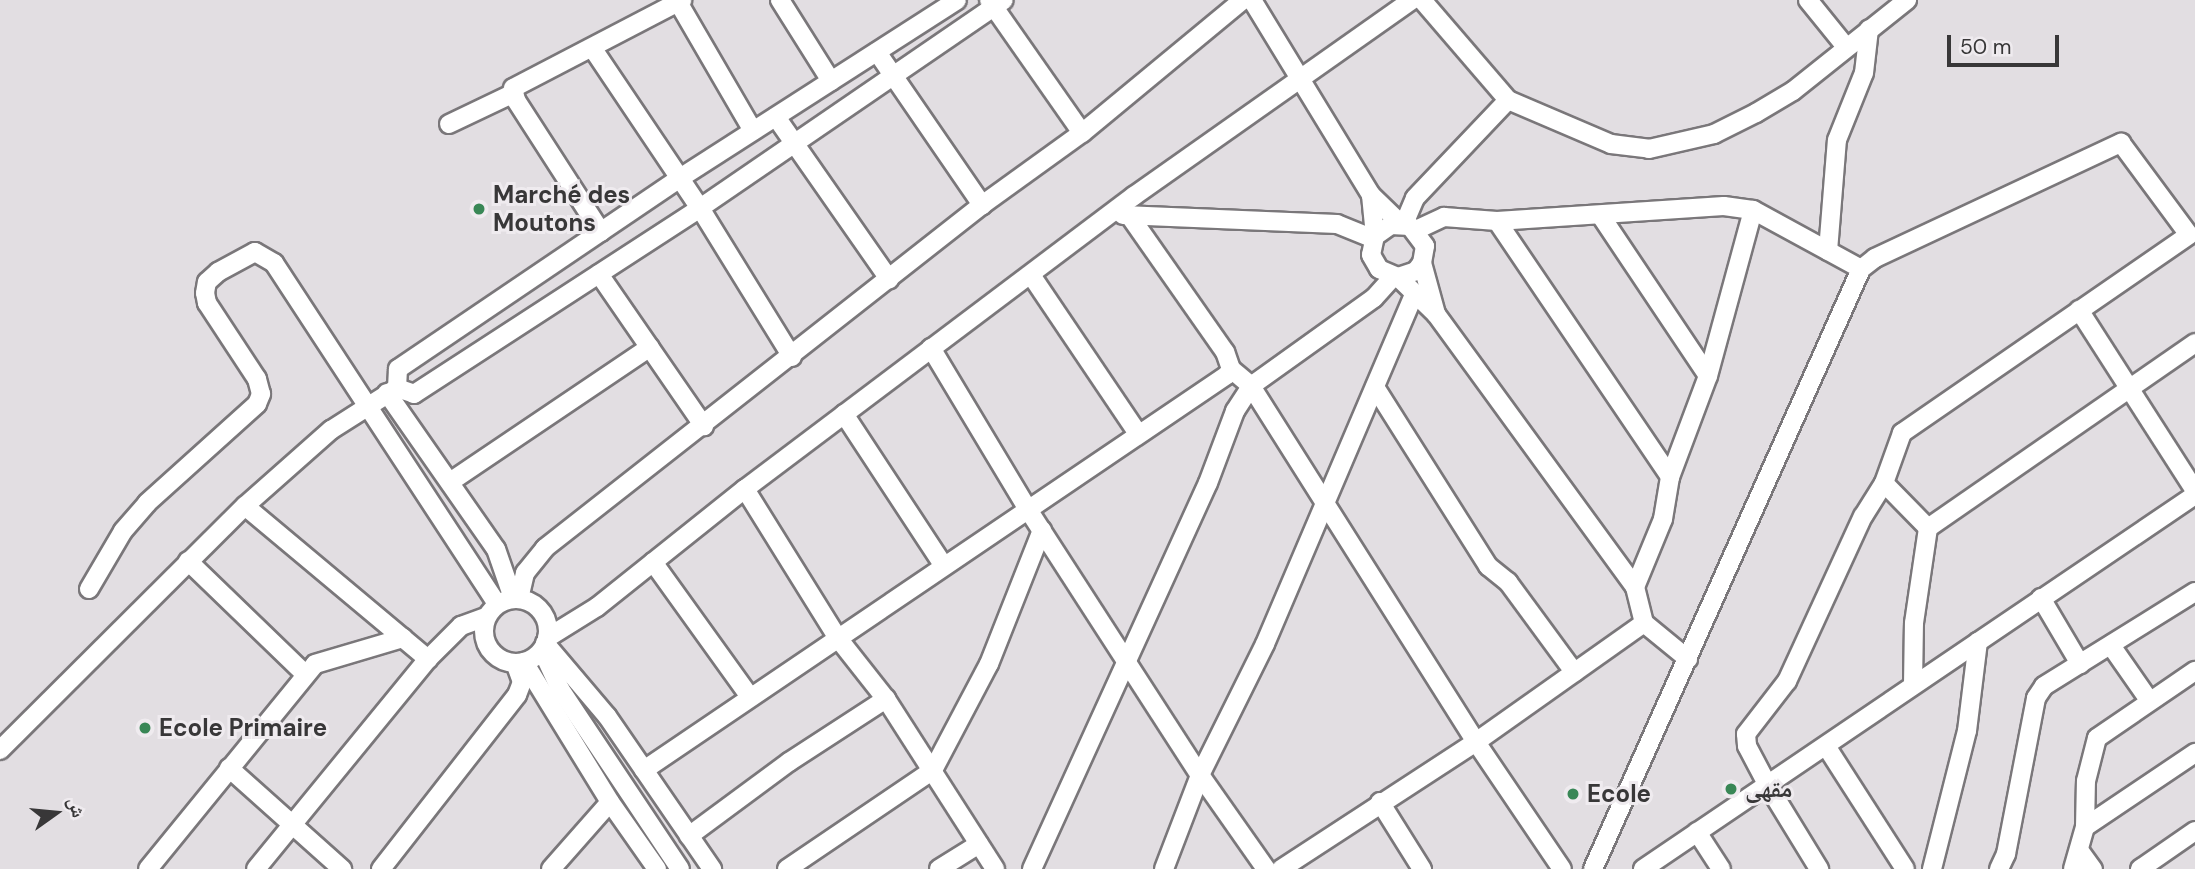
<!DOCTYPE html>
<meta charset="utf-8">
<style>
body{margin:0}
#map{position:relative;width:2195px;height:869px;overflow:hidden;background:#e2dee2;font-family:"DM Sans","Noto Naskh Arabic",sans-serif}
div>[style]{position:absolute}
[style*='--x']{left:calc(var(--x)*1px);top:calc(var(--y)*1px);width:calc(var(--w)*1px);rotate:calc(var(--a)*1deg)}
.roads{filter:drop-shadow(2px 0 #7a777a) drop-shadow(-2px 0 #7a777a) drop-shadow(0 2px #7a777a) drop-shadow(0 -2px #7a777a)}
.minor>*{height:18px;margin:-9px;padding:0 9px;transform-origin:9px;border-radius:9px;background:#fff}
.minor>.ring{margin:-9px;padding:0;box-sizing:content-box;background:none;border:18px solid #fff;border-radius:50%}
.dots>*{width:19px;height:19px;translate:-50% -50%;box-sizing:border-box;border:4px solid #efebef;border-radius:50%}
span{translate:-50% -50%;white-space:nowrap;text-align:center;line-height:1.15;-webkit-text-stroke:6px #efebef;paint-order:stroke}
.poi-label{font-size:24px;color:#383738;font-weight:700}
.left{translate:0 -50%;text-align:left}
.north{position:absolute;left:21px;top:778px;width:70px;height:70px;-webkit-text-stroke:5px #efebef;paint-order:stroke;rotate:75deg;font-size:19px;font-weight:700;line-height:28px;text-align:center;color:#383738}
.north::after{content:'';display:block;margin:auto;width:24px;height:32px;background:#383738;clip-path:polygon(50% 0,100% 100%,50% 72%,0 100%)}
.scale{position:absolute;left:1947px;top:35px;width:112px;height:32px;box-sizing:border-box;border:4px solid #383738;border-top:0;padding-left:9px;font-size:21px;line-height:24px;white-space:nowrap;color:#383738;-webkit-text-stroke:5px #efebef;paint-order:stroke}
</style>
<div id="map">
<div class="roads">
<div class="minor">
<i style="--x:780;--y:0;--w:96;--a:57.8"></i>
<i style="--x:989;--y:0;--w:162;--a:55"></i>
<i style="--x:1252;--y:0;--w:228;--a:58.6"></i>
<i style="--x:1371;--y:195;--w:42;--a:44"></i>
<i style="--x:1422;--y:0;--w:132;--a:49.3"></i>
<i style="--x:1508;--y:100;--w:112;--a:23.1"></i>
<i style="--x:1611;--y:144;--w:38;--a:7"></i>
<i style="--x:1649;--y:149;--w:67;--a:-13"></i>
<i style="--x:1714;--y:134;--w:47;--a:-26.6"></i>
<i style="--x:1756;--y:113;--w:43;--a:-30.7"></i>
<i style="--x:1793;--y:91;--w:146;--a:-38.6"></i>
<i style="--x:1808;--y:0;--w:60;--a:51"></i>
<i style="--x:678;--y:2;--w:149;--a:59.8"></i>
<i style="--x:593;--y:49;--w:192;--a:56.1"></i>
<i style="--x:700;--y:208;--w:175;--a:58.3"></i>
<i style="--x:877;--y:52;--w:186;--a:55.5"></i>
<i style="--x:776;--y:117;--w:198;--a:55.1"></i>
<i style="--x:449;--y:124;--w:70;--a:-25.5"></i>
<i style="--x:1371;--y:195;--w:41;--a:84.4"></i>
<i style="--x:1375;--y:236;--w:19;--a:102"></i>
<i style="--x:1371;--y:255;--w:16;--a:60"></i>
<i style="--x:1379;--y:269;--w:21;--a:23"></i>
<i style="--x:1398;--y:277;--w:19;--a:-18"></i>
<i style="--x:1416;--y:271;--w:10;--a:-53"></i>
<i style="--x:1422;--y:263;--w:17;--a:-80"></i>
<i style="--x:1425;--y:246;--w:25;--a:-127"></i>
<i style="--x:1410;--y:226;--w:19;--a:-177"></i>
<i style="--x:1391;--y:225;--w:19;--a:145"></i>
<i style="--x:1123;--y:215;--w:214;--a:2.4"></i>
<i style="--x:1337;--y:224;--w:40;--a:22"></i>
<i style="--x:1601;--y:216;--w:192;--a:56.2"></i>
<i style="--x:1497;--y:221;--w:309;--a:55.9"></i>
<i style="--x:1404;--y:224;--w:28;--a:-67"></i>
<i style="--x:1415;--y:198;--w:135;--a:-46.5"></i>
<i style="--x:1416;--y:230;--w:31;--a:-25"></i>
<i style="--x:1444;--y:217;--w:53;--a:4.3"></i>
<i style="--x:1497;--y:221;--w:227;--a:-3.8"></i>
<i style="--x:1724;--y:206;--w:29;--a:8"></i>
<i style="--x:1753;--y:210;--w:123;--a:28.6"></i>
<i style="--x:601;--y:232;--w:157;--a:-122.8"></i>
<i style="--x:516;--y:100;--w:12;--a:-104"></i>
<i style="--x:513;--y:88;--w:191;--a:-27.5"></i>
<i style="--x:1828;--y:251;--w:111;--a:-85.4"></i>
<i style="--x:1837;--y:140;--w:72;--a:-68.1"></i>
<i style="--x:1864;--y:73;--w:44;--a:-83.5"></i>
<i style="--x:1422;--y:263;--w:53;--a:74.6"></i>
<i style="--x:599;--y:274;--w:185;--a:55.4"></i>
<i style="--x:1031;--y:275;--w:189;--a:56"></i>
<i style="--x:1398;--y:277;--w:53;--a:44.2"></i>
<i style="--x:1436;--y:314;--w:338;--a:53.9"></i>
<i style="--x:1635;--y:587;--w:37;--a:76"></i>
<i style="--x:1644;--y:623;--w:57;--a:39.3"></i>
<i style="--x:2079;--y:310;--w:215;--a:57.3"></i>
<i style="--x:931;--y:348;--w:187;--a:59"></i>
<i style="--x:1027;--y:508;--w:318;--a:57.1"></i>
<i style="--x:1200;--y:775;--w:115;--a:54.9"></i>
<i style="--x:1231;--y:369;--w:26;--a:40"></i>
<i style="--x:1251;--y:386;--w:421;--a:57.7"></i>
<i style="--x:1476;--y:742;--w:153;--a:55.9"></i>
<i style="--x:1375;--y:387;--w:212;--a:57.7"></i>
<i style="--x:1488;--y:566;--w:26;--a:39"></i>
<i style="--x:1508;--y:582;--w:112;--a:53.7"></i>
<i style="--x:397;--y:388;--w:18;--a:19"></i>
<i style="--x:414;--y:394;--w:341;--a:-33"></i>
<i style="--x:700;--y:208;--w:368;--a:-34.4"></i>
<i style="--x:397;--y:388;--w:19;--a:-87"></i>
<i style="--x:398;--y:369;--w:341;--a:-34.1"></i>
<i style="--x:680;--y:178;--w:329;--a:-32.7"></i>
<i style="--x:387;--y:393;--w:190;--a:55.1"></i>
<i style="--x:496;--y:549;--w:52;--a:70.9"></i>
<i style="--x:844;--y:414;--w:181;--a:56.7"></i>
<i style="--x:450;--y:482;--w:241;--a:-34"></i>
<i style="--x:1884;--y:483;--w:63;--a:45.6"></i>
<i style="--x:745;--y:489;--w:174;--a:58.1"></i>
<i style="--x:837;--y:637;--w:79;--a:51.7"></i>
<i style="--x:886;--y:699;--w:202;--a:57.3"></i>
<i style="--x:245;--y:506;--w:239;--a:39.9"></i>
<i style="--x:188;--y:561;--w:163;--a:44"></i>
<i style="--x:653;--y:562;--w:166;--a:54.3"></i>
<i style="--x:1635;--y:587;--w:74;--a:-67.6"></i>
<i style="--x:1663;--y:519;--w:43;--a:-80.5"></i>
<i style="--x:1670;--y:477;--w:108;--a:-69.4"></i>
<i style="--x:1708;--y:376;--w:172;--a:-74.8"></i>
<i style="--x:89;--y:589;--w:67;--a:-59.6"></i>
<i style="--x:123;--y:531;--w:37;--a:-49"></i>
<i style="--x:147;--y:503;--w:148;--a:-42"></i>
<i style="--x:257;--y:404;--w:11;--a:-68"></i>
<i style="--x:261;--y:394;--w:16;--a:-105"></i>
<i style="--x:257;--y:379;--w:91;--a:-123.3"></i>
<i style="--x:207;--y:303;--w:10;--a:-101"></i>
<i style="--x:205;--y:293;--w:11;--a:-80"></i>
<i style="--x:207;--y:282;--w:15;--a:-42"></i>
<i style="--x:218;--y:272;--w:42;--a:-28.4"></i>
<i style="--x:255;--y:252;--w:22;--a:30"></i>
<i style="--x:274;--y:263;--w:407;--a:56.8"></i>
<i style="--x:2041;--y:598;--w:77;--a:59.4"></i>
<i class="ring" style="left:484px;top:599px;width:46px;height:46px"></i>
<i style="--x:519;--y:599;--w:27;--a:-77"></i>
<i style="--x:525;--y:573;--w:32;--a:-51"></i>
<i style="--x:545;--y:548;--w:556;--a:-38.13"></i>
<i style="--x:982;--y:205;--w:123;--a:-35.8"></i>
<i style="--x:1082;--y:133;--w:209;--a:-39.6"></i>
<i style="--x:547;--y:638;--w:59;--a:-31.8"></i>
<i style="--x:597;--y:607;--w:189;--a:-38.6"></i>
<i style="--x:745;--y:489;--w:487;--a:-37"></i>
<i style="--x:1134;--y:196;--w:340;--a:-35.2"></i>
<i style="--x:545;--y:643;--w:96;--a:49.7"></i>
<i style="--x:607;--y:716;--w:186;--a:55.5"></i>
<i style="--x:2112;--y:647;--w:65;--a:55.1"></i>
<i style="--x:542;--y:650;--w:43;--a:65.2"></i>
<i style="--x:560;--y:689;--w:216;--a:56.3"></i>
<i style="--x:524;--y:662;--w:164;--a:58.4"></i>
<i style="--x:610;--y:802;--w:82;--a:55"></i>
<i style="--x:1913;--y:685;--w:62;--a:-89.1"></i>
<i style="--x:1914;--y:623;--w:96;--a:-81.6"></i>
<i style="--x:1928;--y:528;--w:325;--a:-34.7"></i>
<i style="--x:1826;--y:746;--w:146;--a:57.3"></i>
<i style="--x:0;--y:750;--w:346;--a:-44.9"></i>
<i style="--x:245;--y:506;--w:115;--a:-41.5"></i>
<i style="--x:331;--y:430;--w:78;--a:-32.5"></i>
<i style="--x:229;--y:768;--w:152;--a:41.8"></i>
<i style="--x:644;--y:770;--w:704;--a:-34.12"></i>
<i style="--x:1227;--y:375;--w:7;--a:-56"></i>
<i style="--x:1231;--y:369;--w:18;--a:-109"></i>
<i style="--x:1225;--y:352;--w:164;--a:-125"></i>
<i style="--x:1380;--y:802;--w:79;--a:57.9"></i>
<i style="--x:2085;--y:827;--w:133;--a:-33.9"></i>
<i style="--x:1697;--y:832;--w:44;--a:57"></i>
<i style="--x:689;--y:836;--w:124;--a:-36.5"></i>
<i style="--x:789;--y:762;--w:116;--a:-33"></i>
<i style="--x:2079;--y:850;--w:24;--a:54"></i>
<i style="--x:148;--y:869;--w:264;--a:-50.8"></i>
<i style="--x:315;--y:664;--w:92;--a:-16.5"></i>
<i style="--x:256;--y:869;--w:271;--a:-50.7"></i>
<i style="--x:428;--y:659;--w:47;--a:-45"></i>
<i style="--x:461;--y:626;--w:27;--a:-20"></i>
<i style="--x:381;--y:869;--w:221;--a:-52"></i>
<i style="--x:517;--y:695;--w:14;--a:-69"></i>
<i style="--x:522;--y:682;--w:20;--a:-110"></i>
<i style="--x:551;--y:869;--w:89;--a:-48.6"></i>
<i style="--x:787;--y:869;--w:176;--a:-34.1"></i>
<i style="--x:933;--y:770;--w:120;--a:-62.2"></i>
<i style="--x:989;--y:664;--w:144;--a:-68.4"></i>
<i style="--x:939;--y:869;--w:47;--a:-32"></i>
<i style="--x:1032;--y:869;--w:424;--a:-65.5"></i>
<i style="--x:1208;--y:483;--w:77;--a:-69.4"></i>
<i style="--x:1235;--y:411;--w:30;--a:-57"></i>
<i style="--x:1251;--y:386;--w:151;--a:-35.6"></i>
<i style="--x:1374;--y:298;--w:28;--a:-48"></i>
<i style="--x:1164;--y:869;--w:101;--a:-69"></i>
<i style="--x:1200;--y:775;--w:146;--a:-63.6"></i>
<i style="--x:1265;--y:644;--w:380;--a:-66.9"></i>
<i style="--x:1281;--y:869;--w:233;--a:-33.1"></i>
<i style="--x:1476;--y:742;--w:206;--a:-35.3"></i>
<i style="--x:1593;--y:869;--w:657;--a:-65.93"></i>
<i style="--x:1861;--y:269;--w:18;--a:-38"></i>
<i style="--x:1875;--y:258;--w:272;--a:-25.1"></i>
<i style="--x:2121;--y:143;--w:114;--a:53.5"></i>
<i style="--x:2189;--y:235;--w:349;--a:145.4"></i>
<i style="--x:1902;--y:433;--w:53;--a:109.8"></i>
<i style="--x:1884;--y:483;--w:39;--a:122"></i>
<i style="--x:1863;--y:516;--w:182;--a:114.7"></i>
<i style="--x:1787;--y:681;--w:67;--a:127.7"></i>
<i style="--x:1746;--y:734;--w:12;--a:85"></i>
<i style="--x:1747;--y:746;--w:43;--a:62.2"></i>
<i style="--x:1767;--y:784;--w:100;--a:58.5"></i>
<i style="--x:1643;--y:869;--w:667;--a:-34.12"></i>
<i style="--x:1932;--y:869;--w:142;--a:-75.8"></i>
<i style="--x:1967;--y:731;--w:90;--a:-83"></i>
<i style="--x:1999;--y:869;--w:17;--a:-65"></i>
<i style="--x:2006;--y:854;--w:159;--a:-79.1"></i>
<i style="--x:2036;--y:698;--w:14;--a:-56"></i>
<i style="--x:2044;--y:686;--w:178;--a:-31.9"></i>
<i style="--x:2073;--y:869;--w:44;--a:-74.1"></i>
<i style="--x:2085;--y:827;--w:46;--a:-88.8"></i>
<i style="--x:2086;--y:781;--w:44;--a:-75.7"></i>
<i style="--x:2097;--y:738;--w:119;--a:-34.4"></i>
<i style="--x:2140;--y:869;--w:67;--a:-34.6"></i>
</div>
</div>
<div class="dots">
<i style="left:479px;top:209px;background:#398756"></i>
<i style="left:145px;top:728px;background:#398756"></i>
<i style="left:1731px;top:789px;background:#398756"></i>
<i style="left:1573px;top:794px;background:#398756"></i>
</div>
<div class="poi-label">
<span class="left" style="left:493px;top:209px">Marché des<br>Moutons</span>
<span class="left" style="left:159px;top:728px">Ecole Primaire</span>
<span class="left" style="left:1745px;top:789px">مقهى</span>
<span class="left" style="left:1587px;top:794px">Ecole</span>
</div>
<div class="north">ش</div>
<div class="scale">50 m</div>
</div>
